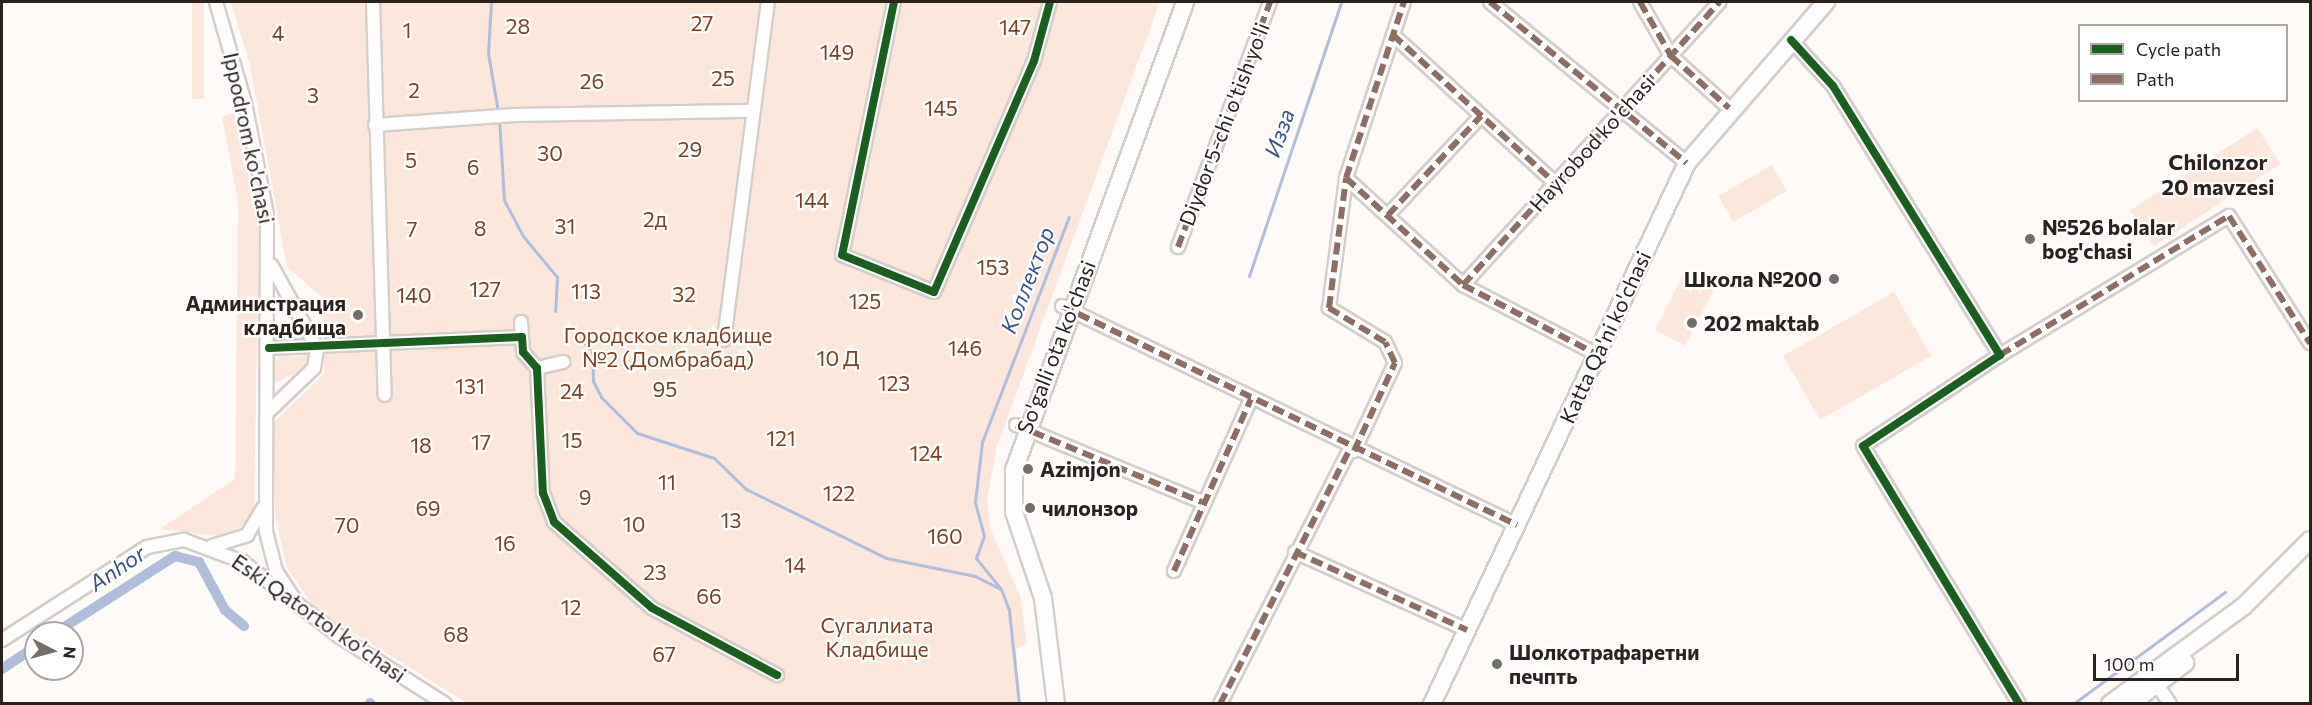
<!DOCTYPE html>
<meta charset="utf-8">
<style>
body{margin:0}
#map{position:relative;width:2312px;height:705px;overflow:hidden;background:#fdfaf8;font-family:Commissioner,sans-serif}
div>[style]{position:absolute}
[style*='--x']{left:calc(var(--x)*1px);top:calc(var(--y)*1px);width:calc(var(--w)*1px);rotate:calc(var(--a)*1deg)}
.green>*{inset:0;background:#fce7dd;transform-origin:0 0}
.stream>*{height:3px;margin:-1.5px;padding:0 1.5px;transform-origin:1.5px;border-radius:1.5px;background:#b0bedb}
.canal>*{height:10px;margin:-5px;padding:0 5px;transform-origin:5px;border-radius:5px;background:#b0bedb}
.roads{filter:drop-shadow(2px 0 #d4cecb) drop-shadow(-2px 0 #d4cecb) drop-shadow(0 2px #d4cecb) drop-shadow(0 -2px #d4cecb)}
.street>*{height:12px;margin:-6px;padding:0 6px;transform-origin:6px;border-radius:6px;background:#fffefe}
.secondary>*{height:16px;margin:-8px;padding:0 8px;transform-origin:8px;border-radius:8px;background:#fffefe}
.quiet>*{height:6px;margin-top:-3px;transform-origin:0;background:repeating-linear-gradient(90deg,#8d6e63 0 12px,transparent 0 18px)}
.cycleway>*{height:8px;margin:-4px;padding:0 4px;transform-origin:4px;border-radius:4px;background:#1b5e20}
.dots>*{width:16px;height:16px;translate:-50% -50%;box-sizing:border-box;border:3px solid #fff;border-radius:50%}
span{translate:-50% -50%;white-space:nowrap;text-align:center;line-height:1.15;-webkit-text-stroke:4.5px #fff;paint-order:stroke}
.park-label{font-size:21px;color:#7e4021}
.street-label{font-size:21px;color:#2b221e}
.poi-label{font-size:21px;color:#2b221e;font-weight:700}
.left{translate:0 -50%;text-align:left}
.right{translate:-100% -50%;text-align:right}
.water-label{font-size:22px;color:#385289;font-style:italic}
.neighbourhood-label{font-size:22px;color:#2b221e;font-weight:700}
.frame{position:absolute;inset:0;border:3px solid #2b221e;pointer-events:none}
.legend{position:absolute;left:2078px;top:24px;width:210px;height:78px;box-sizing:border-box;background:#fff;border:2px solid #aaa7a5;margin:0;padding:8px 10px;list-style:none;font-size:18px;color:#2b221e}
.legend li{display:flex;align-items:center;gap:12px;height:30px}
.legend b{width:30px;border:2px solid #aaa7a5}
.north{position:absolute;left:24px;top:621px;width:60px;height:60px;box-sizing:border-box;background:#fff;border:2px solid #aaa7a5;border-radius:50%;rotate:96deg;font-size:16px;font-weight:700;line-height:24px;text-align:center;color:#2b221e}
.north::after{content:'';display:block;margin:auto;width:21px;height:27px;background:#746e6a;clip-path:polygon(50% 0,100% 100%,50% 72%,0 100%)}
.scale{position:absolute;left:2093px;top:654px;width:146px;height:27px;box-sizing:border-box;border:3px solid #2b221e;border-top:0;padding-left:8px;font-size:18px;line-height:21px;white-space:nowrap;color:#2b221e;-webkit-text-stroke:4px #fff;paint-order:stroke}
</style>
<div id="map">
<div class="green">
<i style="left:192px;top:2px;width:12px;height:97px"></i>
<i style="clip-path:polygon(231px 2px,1160px 2px,997px 446px,987px 500px,990px 528px,1020px 596px,1027px 644px,1016px 649px,1020px 702px,467px 703px,316px 610px,287px 568px,275px 515px,271px 425px,324px 374px,323px 298px,287px 267px,250px 65px)"></i>
<i style="clip-path:polygon(234px 113px,259px 225px,254px 512px,236px 532px,217px 536px,160px 529px,235px 479px,238px 202px,222px 116px)"></i>
<i style="left:2257px;top:128px;width:43px;height:151px;rotate:57deg"></i>
<i style="left:1772px;top:165px;width:30px;height:62px;rotate:60deg"></i>
<i style="left:1684px;top:273px;width:34px;height:64px;rotate:27deg"></i>
<i style="left:1894px;top:292px;width:74px;height:128px;rotate:60deg"></i>
<i style="clip-path:polygon(309px 355px,308px 367px,273px 384px,275px 357px)"></i>
</div>
<div class="stream">
<i style="--x:491;--y:2;--w:51;--a:93.4"></i>
<i style="--x:488;--y:53;--w:60;--a:80.4"></i>
<i style="--x:499;--y:118;--w:82;--a:86.5"></i>
<i style="--x:504;--y:200;--w:41;--a:62.2"></i>
<i style="--x:523;--y:236;--w:53;--a:50.3"></i>
<i style="--x:557;--y:277;--w:34;--a:93"></i>
<i style="--x:1249;--y:276;--w:289;--a:-71.4"></i>
<i style="--x:580;--y:339;--w:17;--a:45"></i>
<i style="--x:592;--y:351;--w:30;--a:88"></i>
<i style="--x:593;--y:381;--w:18;--a:63"></i>
<i style="--x:601;--y:397;--w:51;--a:45"></i>
<i style="--x:637;--y:433;--w:81;--a:18"></i>
<i style="--x:714;--y:458;--w:45;--a:44.1"></i>
<i style="--x:746;--y:489;--w:156;--a:26.2"></i>
<i style="--x:886;--y:558;--w:91;--a:11.4"></i>
<i style="--x:975;--y:576;--w:29;--a:27"></i>
<i style="--x:1019;--y:704;--w:95;--a:-96.1"></i>
<i style="--x:1009;--y:610;--w:22;--a:-111"></i>
<i style="--x:1001;--y:589;--w:40;--a:-129"></i>
<i style="--x:976;--y:558;--w:23;--a:-70"></i>
<i style="--x:984;--y:536;--w:35;--a:-105"></i>
<i style="--x:975;--y:502;--w:60;--a:-83.3"></i>
<i style="--x:982;--y:442;--w:241;--a:-68.9"></i>
<i style="--x:2073;--y:704;--w:189;--a:-36.4"></i>
</div>
<div class="canal">
<i style="--x:55;--y:633;--w:143;--a:-32.7"></i>
<i style="--x:175;--y:556;--w:25;--a:14"></i>
<i style="--x:199;--y:562;--w:55;--a:61.6"></i>
<i style="--x:225;--y:610;--w:25;--a:40"></i>
<i style="--x:2;--y:669;--w:41;--a:-34.1"></i>
<i style="--x:370;--y:703;--w:1;--a:45"></i>
</div>
<div class="roads">
<div class="street">
<i style="--x:216;--y:2;--w:105;--a:74"></i>
<i style="--x:245;--y:103;--w:113;--a:78.8"></i>
<i style="--x:267;--y:214;--w:317;--a:90.2"></i>
<i style="--x:266;--y:531;--w:41;--a:76"></i>
<i style="--x:276;--y:571;--w:40;--a:57.1"></i>
<i style="--x:373;--y:2;--w:393;--a:88.3"></i>
<i style="--x:894;--y:2;--w:258;--a:101.6"></i>
<i style="--x:842;--y:255;--w:99;--a:21.9"></i>
<i style="--x:934;--y:292;--w:252;--a:-66.6"></i>
<i style="--x:1034;--y:61;--w:61;--a:-74.8"></i>
<i style="--x:1490;--y:2;--w:254;--a:39.3"></i>
<i style="--x:1640;--y:2;--w:62;--a:60.1"></i>
<i style="--x:1671;--y:56;--w:78;--a:41.9"></i>
<i style="--x:1393;--y:35;--w:219;--a:42.4"></i>
<i style="--x:1791;--y:40;--w:62;--a:47.6"></i>
<i style="--x:1833;--y:86;--w:317;--a:58.2"></i>
<i style="--x:2000;--y:355;--w:164;--a:146.4"></i>
<i style="--x:1863;--y:446;--w:301;--a:58.8"></i>
<i style="--x:375;--y:125;--w:140;--a:-4.1"></i>
<i style="--x:515;--y:115;--w:239;--a:-1"></i>
<i style="--x:1346;--y:178;--w:159;--a:42.4"></i>
<i style="--x:1463;--y:285;--w:150;--a:27.4"></i>
<i style="--x:1388;--y:215;--w:136;--a:-46.8"></i>
<i style="--x:1178;--y:247;--w:262;--a:-69.4"></i>
<i style="--x:1463;--y:285;--w:382;--a:-47.8"></i>
<i style="--x:1062;--y:306;--w:505;--a:25.7"></i>
<i style="--x:521;--y:322;--w:15;--a:86"></i>
<i style="--x:724;--y:340;--w:341;--a:-82.6"></i>
<i style="--x:269;--y:348;--w:253;--a:-2.5"></i>
<i style="--x:522;--y:337;--w:15;--a:86"></i>
<i style="--x:523;--y:352;--w:21;--a:49"></i>
<i style="--x:537;--y:368;--w:125;--a:87.3"></i>
<i style="--x:543;--y:493;--w:31;--a:69"></i>
<i style="--x:554;--y:522;--w:130;--a:41.3"></i>
<i style="--x:652;--y:608;--w:142;--a:28.2"></i>
<i style="--x:2000;--y:355;--w:268;--a:-31.3"></i>
<i style="--x:2229;--y:216;--w:151;--a:57.5"></i>
<i style="--x:537;--y:368;--w:27;--a:-13"></i>
<i style="--x:267;--y:413;--w:65;--a:-43.8"></i>
<i style="--x:314;--y:368;--w:20;--a:-81"></i>
<i style="--x:317;--y:348;--w:94;--a:-118.8"></i>
<i style="--x:1016;--y:425;--w:201;--a:22.5"></i>
<i style="--x:1354;--y:451;--w:97;--a:-65"></i>
<i style="--x:1395;--y:363;--w:23;--a:-115"></i>
<i style="--x:1385;--y:342;--w:66;--a:-148.7"></i>
<i style="--x:1329;--y:308;--w:131;--a:-82.5"></i>
<i style="--x:1346;--y:178;--w:185;--a:-71.8"></i>
<i style="--x:212;--y:546;--w:37;--a:-17"></i>
<i style="--x:247;--y:535;--w:31;--a:-59"></i>
<i style="--x:1295;--y:552;--w:189;--a:24.4"></i>
<i style="--x:1174;--y:571;--w:188;--a:-65.9"></i>
<i style="--x:2;--y:640;--w:172;--a:-32.7"></i>
<i style="--x:147;--y:547;--w:38;--a:-11"></i>
<i style="--x:184;--y:540;--w:63;--a:20.4"></i>
<i style="--x:243;--y:562;--w:123;--a:37.7"></i>
<i style="--x:340;--y:637;--w:125;--a:32.5"></i>
<i style="--x:2152;--y:677;--w:32;--a:56"></i>
<i style="--x:1220;--y:704;--w:286;--a:-63"></i>
</div>
<div class="secondary">
<i style="--x:1056;--y:704;--w:107;--a:-97"></i>
<i style="--x:1043;--y:598;--w:91;--a:-108.6"></i>
<i style="--x:1014;--y:512;--w:42;--a:-90"></i>
<i style="--x:1014;--y:470;--w:498;--a:-69.9"></i>
<i style="--x:1432;--y:704;--w:598;--a:-64.76"></i>
<i style="--x:1687;--y:163;--w:213;--a:-49.2"></i>
<i style="--x:2110;--y:704;--w:166;--a:-36.2"></i>
<i style="--x:2244;--y:606;--w:93;--a:-45"></i>
<i style="--x:2130;--y:704;--w:69;--a:-36.7"></i>
</div>
</div>
<div class="quiet">
<i style="--x:1490;--y:2;--w:254;--a:39.3"></i>
<i style="--x:1640;--y:2;--w:62;--a:60.1"></i>
<i style="--x:1671;--y:56;--w:78;--a:41.9"></i>
<i style="--x:1393;--y:35;--w:219;--a:42.4"></i>
<i style="--x:1346;--y:178;--w:159;--a:42.4"></i>
<i style="--x:1463;--y:285;--w:150;--a:27.4"></i>
<i style="--x:1388;--y:215;--w:136;--a:-46.8"></i>
<i style="--x:1178;--y:247;--w:262;--a:-69.4"></i>
<i style="--x:1463;--y:285;--w:382;--a:-47.8"></i>
<i style="--x:1062;--y:306;--w:505;--a:25.7"></i>
<i style="--x:2000;--y:355;--w:268;--a:-31.3"></i>
<i style="--x:2229;--y:216;--w:151;--a:57.5"></i>
<i style="--x:1016;--y:425;--w:201;--a:22.5"></i>
<i style="--x:1354;--y:451;--w:97;--a:-65"></i>
<i style="--x:1395;--y:363;--w:23;--a:-115"></i>
<i style="--x:1385;--y:342;--w:66;--a:-148.7"></i>
<i style="--x:1329;--y:308;--w:131;--a:-82.5"></i>
<i style="--x:1346;--y:178;--w:185;--a:-71.8"></i>
<i style="--x:1295;--y:552;--w:189;--a:24.4"></i>
<i style="--x:1174;--y:571;--w:188;--a:-65.9"></i>
<i style="--x:1220;--y:704;--w:286;--a:-63"></i>
</div>
<div class="cycleway">
<i style="--x:894;--y:2;--w:258;--a:101.6"></i>
<i style="--x:842;--y:255;--w:99;--a:21.9"></i>
<i style="--x:934;--y:292;--w:252;--a:-66.6"></i>
<i style="--x:1034;--y:61;--w:61;--a:-74.8"></i>
<i style="--x:1791;--y:40;--w:62;--a:47.6"></i>
<i style="--x:1833;--y:86;--w:317;--a:58.2"></i>
<i style="--x:2000;--y:355;--w:164;--a:146.4"></i>
<i style="--x:1863;--y:446;--w:301;--a:58.8"></i>
<i style="--x:269;--y:348;--w:253;--a:-2.5"></i>
<i style="--x:522;--y:337;--w:15;--a:86"></i>
<i style="--x:523;--y:352;--w:21;--a:49"></i>
<i style="--x:537;--y:368;--w:125;--a:87.3"></i>
<i style="--x:543;--y:493;--w:31;--a:69"></i>
<i style="--x:554;--y:522;--w:130;--a:41.3"></i>
<i style="--x:652;--y:608;--w:142;--a:28.2"></i>
</div>
<div class="dots">
<i style="left:2030px;top:239px;background:#746e6a"></i>
<i style="left:1834px;top:279px;background:#746e6a"></i>
<i style="left:358px;top:315px;background:#746e6a"></i>
<i style="left:1692px;top:323px;background:#746e6a"></i>
<i style="left:1028px;top:469px;background:#746e6a"></i>
<i style="left:1030px;top:508px;background:#746e6a"></i>
<i style="left:1497px;top:664px;background:#746e6a"></i>
</div>
<div class="park-label">
<span style="left:702px;top:23px">27</span>
<span style="left:518px;top:26px">28</span>
<span style="left:1015px;top:27px">147</span>
<span style="left:407px;top:30px">1</span>
<span style="left:278px;top:33px">4</span>
<span style="left:837px;top:52px">149</span>
<span style="left:723px;top:78px">25</span>
<span style="left:592px;top:81px">26</span>
<span style="left:414px;top:90px">2</span>
<span style="left:313px;top:95px">3</span>
<span style="left:941px;top:108px">145</span>
<span style="left:690px;top:149px">29</span>
<span style="left:550px;top:153px">30</span>
<span style="left:411px;top:160px">5</span>
<span style="left:473px;top:167px">6</span>
<span style="left:812px;top:200px">144</span>
<span style="left:655px;top:219px">2д</span>
<span style="left:565px;top:226px">31</span>
<span style="left:480px;top:228px">8</span>
<span style="left:412px;top:229px">7</span>
<span style="left:993px;top:267px">153</span>
<span style="left:485px;top:289px">127</span>
<span style="left:586px;top:291px">113</span>
<span style="left:684px;top:294px">32</span>
<span style="left:414px;top:295px">140</span>
<span style="left:865px;top:301px">125</span>
<span style="left:668px;top:347px">Городское кладбище<br>№2 (Домбрабад)</span>
<span style="left:965px;top:348px">146</span>
<span style="left:838px;top:358px">10 Д</span>
<span style="left:894px;top:383px">123</span>
<span style="left:470px;top:386px">131</span>
<span style="left:665px;top:389px">95</span>
<span style="left:572px;top:391px">24</span>
<span style="left:781px;top:438px">121</span>
<span style="left:572px;top:440px">15</span>
<span style="left:481px;top:442px">17</span>
<span style="left:421px;top:445px">18</span>
<span style="left:926px;top:453px">124</span>
<span style="left:667px;top:482px">11</span>
<span style="left:839px;top:493px">122</span>
<span style="left:585px;top:497px">9</span>
<span style="left:428px;top:508px">69</span>
<span style="left:731px;top:520px">13</span>
<span style="left:634px;top:524px">10</span>
<span style="left:347px;top:525px">70</span>
<span style="left:945px;top:536px">160</span>
<span style="left:505px;top:543px">16</span>
<span style="left:795px;top:565px">14</span>
<span style="left:655px;top:572px">23</span>
<span style="left:709px;top:596px">66</span>
<span style="left:571px;top:607px">12</span>
<span style="left:877px;top:637px">Сугаллиата<br>Кладбище</span>
<span style="left:456px;top:634px">68</span>
<span style="left:664px;top:654px">67</span>
</div>
<div class="street-label">
<span style="left:1224px;top:124px;rotate:-69deg">Diydor 5-chi o'tish yo'li</span>
<span style="left:249px;top:138px;rotate:78deg">Ippodrom ko'chasi</span>
<span style="left:1592px;top:143px;rotate:-48deg">Hayrobod ko'chasi</span>
<span style="left:1605px;top:337px;rotate:-65deg">Katta Qa'ni ko'chasi</span>
<span style="left:1056px;top:347px;rotate:-69deg">So'galli ota ko'chasi</span>
<span style="left:319px;top:618px;rotate:35deg">Eski Qatortol ko'chasi</span>
</div>
<div class="poi-label">
<span class="left" style="left:2042px;top:239px">№526 bolalar<br>bog'chasi</span>
<span class="right" style="left:1822px;top:279px">Школа №200</span>
<span class="right" style="left:346px;top:315px">Администрация<br>кладбища</span>
<span class="left" style="left:1704px;top:323px">202 maktab</span>
<span class="left" style="left:1040px;top:469px">Azimjon</span>
<span class="left" style="left:1042px;top:508px">чилонзор</span>
<span class="left" style="left:1509px;top:664px">Шолкотрафаретни<br>печпть</span>
</div>
<div class="water-label">
<span style="left:1279px;top:133px;rotate:-71deg">Изза</span>
<span style="left:1027px;top:280px;rotate:-69deg">Коллектор</span>
<span style="left:117px;top:568px;rotate:-34deg">Anhor</span>
</div>
<div class="neighbourhood-label">
<span style="left:2218px;top:174px">Chilonzor<br>20 mavzesi</span>
</div>
<div class="frame"></div>
<ul class="legend">
<li><b style="height:8px;background:#1b5e20"></b>Cycle path</li>
<li><b style="height:8px;background:#8d6e63"></b>Path</li>
</ul>
<div class="north">N</div>
<div class="scale">100 m</div>
</div>
